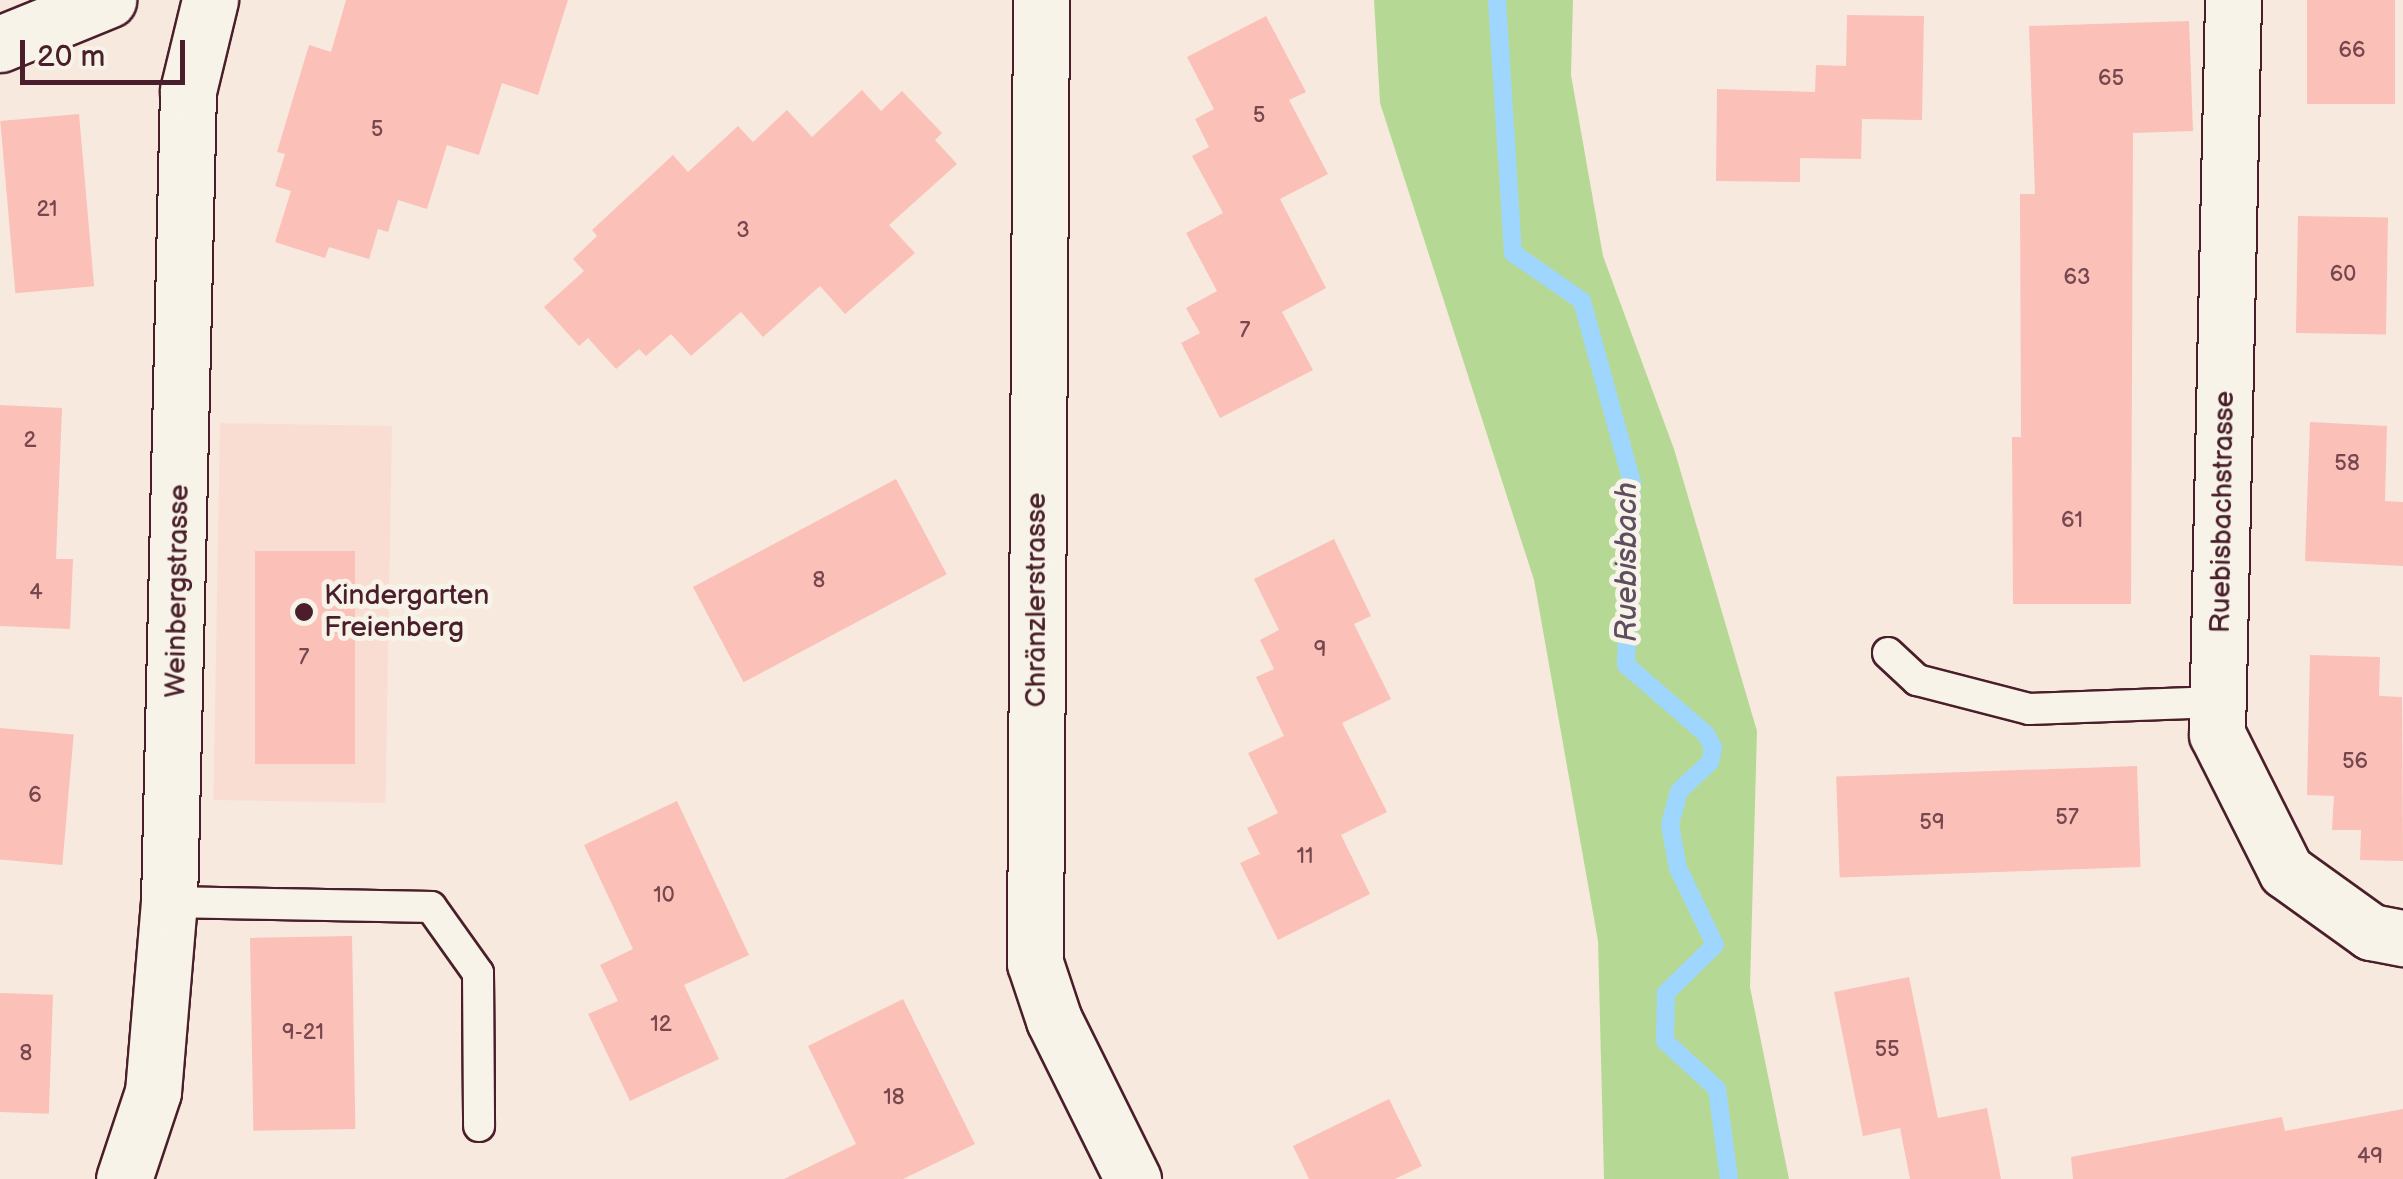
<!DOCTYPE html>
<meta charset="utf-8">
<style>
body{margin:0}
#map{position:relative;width:2403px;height:1179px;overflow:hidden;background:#f8e9de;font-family:"Balsamiq Sans",sans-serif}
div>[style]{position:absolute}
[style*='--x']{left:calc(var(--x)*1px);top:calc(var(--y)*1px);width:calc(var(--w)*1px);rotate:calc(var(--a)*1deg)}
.built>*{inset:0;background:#f9ddd2;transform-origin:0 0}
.green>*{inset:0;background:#b5d994}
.stream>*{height:18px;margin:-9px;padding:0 9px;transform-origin:9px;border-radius:9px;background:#9ed6fd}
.building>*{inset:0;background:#fbc0b7;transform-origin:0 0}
.roads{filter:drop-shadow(2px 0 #4a1f2b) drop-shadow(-2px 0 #4a1f2b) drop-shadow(0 2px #4a1f2b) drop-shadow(0 -2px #4a1f2b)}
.service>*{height:30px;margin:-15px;padding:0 15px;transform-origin:15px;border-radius:15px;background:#f7f3e8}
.minor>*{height:55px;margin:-27.5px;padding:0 27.5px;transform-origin:27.5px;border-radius:27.5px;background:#f7f3e8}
.dots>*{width:28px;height:28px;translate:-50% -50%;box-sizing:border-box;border:5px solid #f7f3e8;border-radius:50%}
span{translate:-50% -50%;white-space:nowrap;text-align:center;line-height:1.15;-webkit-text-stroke:10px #f7f3e8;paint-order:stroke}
.number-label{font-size:22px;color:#76474e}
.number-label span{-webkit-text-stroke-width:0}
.street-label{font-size:28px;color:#4a1f2b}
.poi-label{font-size:28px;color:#4a1f2b}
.left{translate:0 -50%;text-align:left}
.water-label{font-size:30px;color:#5f4d60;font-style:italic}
.scale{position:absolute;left:20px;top:40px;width:165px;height:45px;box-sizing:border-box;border:5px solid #4a1f2b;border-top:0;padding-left:12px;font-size:30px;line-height:35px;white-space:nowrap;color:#4a1f2b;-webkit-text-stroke:8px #f7f3e8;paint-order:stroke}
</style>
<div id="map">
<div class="built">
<i style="left:220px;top:423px;width:172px;height:377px;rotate:1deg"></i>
</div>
<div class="green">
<i style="clip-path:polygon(1374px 0,1573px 0,1571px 75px,1603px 256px,1674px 449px,1757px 731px,1750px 987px,1789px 1179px,1604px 1179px,1598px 941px,1534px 580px,1380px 103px)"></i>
</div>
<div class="stream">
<i style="--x:1497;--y:0;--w:254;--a:86.4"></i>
<i style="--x:1513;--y:253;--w:84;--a:34.8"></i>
<i style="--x:1582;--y:301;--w:189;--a:74.6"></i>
<i style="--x:1632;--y:483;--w:182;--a:91.9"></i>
<i style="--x:1626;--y:665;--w:106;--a:40.8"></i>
<i style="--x:1706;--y:734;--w:15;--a:62"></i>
<i style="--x:1713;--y:747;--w:15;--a:101"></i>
<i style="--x:1710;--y:762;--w:42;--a:136.9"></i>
<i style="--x:1679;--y:791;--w:35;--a:105"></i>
<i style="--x:1670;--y:825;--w:44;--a:79.5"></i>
<i style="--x:1678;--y:868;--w:85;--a:64.3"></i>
<i style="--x:1715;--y:945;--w:69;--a:135.6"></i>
<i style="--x:1666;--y:993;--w:48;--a:91.2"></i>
<i style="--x:1665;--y:1041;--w:71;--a:42.7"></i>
<i style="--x:1717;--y:1089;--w:91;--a:82.4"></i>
</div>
<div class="building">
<i style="clip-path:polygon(346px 0,568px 0,538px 95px,502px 83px,479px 155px,447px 145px,427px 209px,398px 200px,388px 232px,378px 229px,369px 259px,329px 247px,325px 258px,275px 242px,291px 191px,275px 186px,285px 154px,277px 152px,309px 45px,331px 52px)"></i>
<i style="left:2307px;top:0;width:88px;height:104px"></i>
<i style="clip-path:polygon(1847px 15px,1924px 16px,1922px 120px,1862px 119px,1861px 159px,1800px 158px,1800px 182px,1716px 181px,1717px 89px,1815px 92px,1816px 65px,1846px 66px)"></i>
<i style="clip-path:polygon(1266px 16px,1306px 92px,1289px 100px,1328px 174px,1280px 199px,1326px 288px,1282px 312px,1313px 370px,1220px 418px,1181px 343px,1200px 333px,1186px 308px,1217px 291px,1186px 233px,1223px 213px,1192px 156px,1209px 147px,1195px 119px,1214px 109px,1187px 57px)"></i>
<i style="clip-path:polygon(2189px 21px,2193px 131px,2133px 133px,2131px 604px,2013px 604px,2012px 437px,2021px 437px,2020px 194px,2035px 194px,2029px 26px)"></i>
<i style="clip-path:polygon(862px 90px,881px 111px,902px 91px,942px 133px,935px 140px,957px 164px,889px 225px,915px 253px,845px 314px,820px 286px,763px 337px,741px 312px,691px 356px,671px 334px,646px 356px,639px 349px,616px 369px,588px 338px,579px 346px,544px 307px,584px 271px,573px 259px,597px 236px,592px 230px,673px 155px,688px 172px,738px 126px,753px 142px,787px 110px,812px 137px)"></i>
<i style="left:79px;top:114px;width:173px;height:79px;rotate:85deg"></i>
<i style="left:2298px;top:216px;width:90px;height:117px;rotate:1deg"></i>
<i style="clip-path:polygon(0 405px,62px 408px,56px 559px,73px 559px,70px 629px,0 626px)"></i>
<i style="clip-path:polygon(2310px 422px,2387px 426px,2385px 501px,2403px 502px,2403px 566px,2305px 561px)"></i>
<i style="left:896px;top:479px;width:108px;height:230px;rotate:62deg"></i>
<i style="clip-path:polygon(1334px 539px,1371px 616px,1354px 624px,1391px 699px,1342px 723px,1387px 812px,1341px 835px,1370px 894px,1278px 940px,1240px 863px,1260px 854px,1247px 828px,1278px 813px,1248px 753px,1284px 736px,1256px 677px,1274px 669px,1260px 640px,1279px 630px,1254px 579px)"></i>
<i style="left:255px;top:551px;width:100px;height:213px"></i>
<i style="clip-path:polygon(2310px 655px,2380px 657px,2379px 696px,2402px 697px,2403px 861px,2360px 860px,2361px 830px,2332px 830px,2334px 796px,2307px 795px)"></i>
<i style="left:0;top:728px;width:74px;height:131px;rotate:5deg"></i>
<i style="left:2137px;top:766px;width:101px;height:301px;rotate:88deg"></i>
<i style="clip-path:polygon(677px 801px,749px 955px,684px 985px,719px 1059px,630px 1101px,588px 1014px,618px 1001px,600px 965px,633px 949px,584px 845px)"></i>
<i style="left:352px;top:936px;width:193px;height:102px;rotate:89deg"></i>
<i style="clip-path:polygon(1909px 977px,1938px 1118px,1987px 1108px,2001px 1179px,1910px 1179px,1900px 1128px,1863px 1136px,1834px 992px)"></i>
<i style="left:0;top:993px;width:53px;height:119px;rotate:2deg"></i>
<i style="clip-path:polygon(903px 999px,975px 1144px,903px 1179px,784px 1179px,856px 1144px,808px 1046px)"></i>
<i style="clip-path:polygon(1389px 1099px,1422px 1166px,1395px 1179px,1309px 1179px,1293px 1146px)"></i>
<i style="clip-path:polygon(2403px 1109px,2403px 1179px,2073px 1179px,2071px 1157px,2282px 1117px,2285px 1131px)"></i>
</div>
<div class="roads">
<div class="service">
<i style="--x:1888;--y:653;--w:40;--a:43"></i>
<i style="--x:1917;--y:680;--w:116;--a:14.5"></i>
<i style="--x:2029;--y:709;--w:189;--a:-2.1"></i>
<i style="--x:169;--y:902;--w:262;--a:1.1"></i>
<i style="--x:431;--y:907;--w:81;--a:54.5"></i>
<i style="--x:478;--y:973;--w:153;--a:89.6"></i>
</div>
<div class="minor">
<i style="--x:1041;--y:0;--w:963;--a:90.36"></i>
<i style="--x:1035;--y:963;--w:60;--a:71.6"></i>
<i style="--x:1054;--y:1020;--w:178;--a:63.6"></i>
<i style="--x:2233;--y:0;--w:734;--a:91.25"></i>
<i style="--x:2217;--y:734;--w:153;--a:63.3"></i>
<i style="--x:2286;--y:871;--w:105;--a:35.7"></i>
<i style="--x:2371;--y:932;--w:33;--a:11"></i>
<i style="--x:0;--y:44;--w:117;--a:-22.2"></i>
<i style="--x:124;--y:1179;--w:92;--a:-71.6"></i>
<i style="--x:153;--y:1092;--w:191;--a:-85.2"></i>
<i style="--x:169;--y:902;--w:811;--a:-88.66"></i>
<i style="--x:188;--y:91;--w:94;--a:-76.4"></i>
</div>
</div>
<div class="dots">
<i style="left:304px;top:612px;background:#4a1f2b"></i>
</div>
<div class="number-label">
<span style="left:2352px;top:51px">66</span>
<span style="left:2111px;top:79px">65</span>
<span style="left:1259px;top:116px">5</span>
<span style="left:377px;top:130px">5</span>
<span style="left:47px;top:210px">21</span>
<span style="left:743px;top:231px">3</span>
<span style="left:2343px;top:275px">60</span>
<span style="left:2077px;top:278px">63</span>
<span style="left:1245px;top:331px">7</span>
<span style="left:30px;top:441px">2</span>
<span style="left:2347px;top:464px">58</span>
<span style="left:2072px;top:521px">61</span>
<span style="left:819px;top:581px">8</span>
<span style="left:36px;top:593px">4</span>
<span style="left:1320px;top:650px">9</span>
<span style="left:304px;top:658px">7</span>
<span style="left:2355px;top:762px">56</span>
<span style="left:35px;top:796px">6</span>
<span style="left:2067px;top:818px">57</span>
<span style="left:1932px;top:823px">59</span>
<span style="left:1305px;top:857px">11</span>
<span style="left:664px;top:896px">10</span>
<span style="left:661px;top:1025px">12</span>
<span style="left:303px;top:1033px">9-21</span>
<span style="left:1887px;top:1050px">55</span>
<span style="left:26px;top:1054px">8</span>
<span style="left:894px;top:1098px">18</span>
<span style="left:2370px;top:1157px">49</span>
</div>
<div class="street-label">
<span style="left:2223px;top:512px;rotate:-89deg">Ruebisbachstrasse</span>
<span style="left:178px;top:591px;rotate:-89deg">Weinbergstrasse</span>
<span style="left:1037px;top:600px;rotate:-90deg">Chränzlerstrasse</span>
</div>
<div class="poi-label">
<span class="left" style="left:324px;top:612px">Kindergarten<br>Freienberg</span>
</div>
<div class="water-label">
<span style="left:1627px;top:562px;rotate:-90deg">Ruebisbach</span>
</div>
<div class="scale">20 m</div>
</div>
